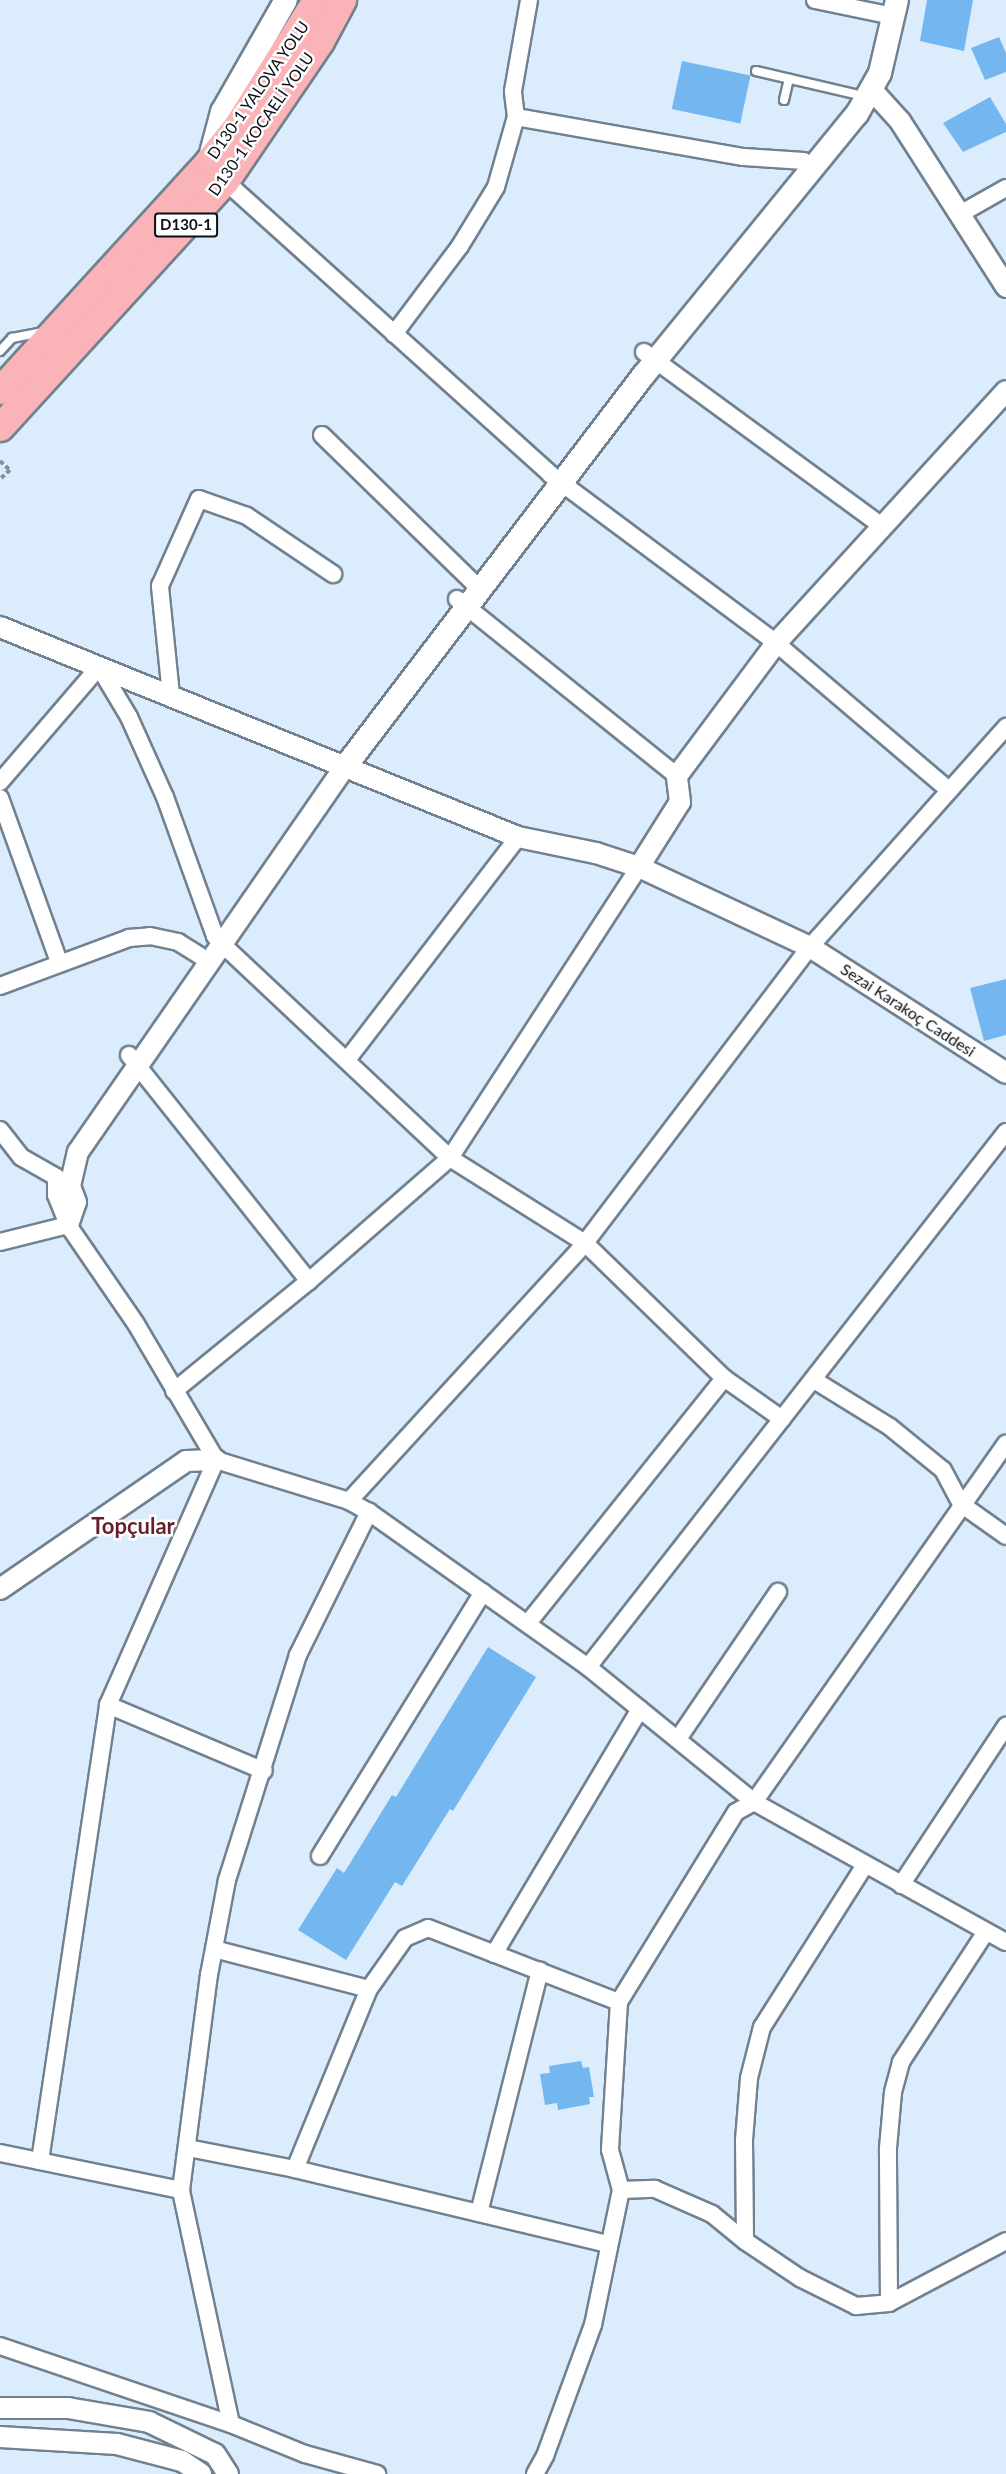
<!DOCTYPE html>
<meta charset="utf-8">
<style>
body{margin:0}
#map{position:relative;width:1006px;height:2474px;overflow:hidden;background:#dbedfd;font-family:Lato,sans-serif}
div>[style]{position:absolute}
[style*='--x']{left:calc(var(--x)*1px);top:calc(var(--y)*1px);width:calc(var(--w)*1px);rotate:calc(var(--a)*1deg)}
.building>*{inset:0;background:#74b6ef;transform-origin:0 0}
.path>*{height:4px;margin-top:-2px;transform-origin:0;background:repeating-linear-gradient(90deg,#85929e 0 4.5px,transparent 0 7.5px)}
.roads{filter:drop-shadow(2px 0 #71818f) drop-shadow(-2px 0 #71818f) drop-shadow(0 2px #71818f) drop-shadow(0 -2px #71818f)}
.service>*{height:8px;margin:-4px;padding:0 4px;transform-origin:4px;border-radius:4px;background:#fff}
.minor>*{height:16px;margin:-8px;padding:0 8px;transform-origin:8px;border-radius:8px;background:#fff}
.tertiary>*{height:20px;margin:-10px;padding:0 10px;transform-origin:10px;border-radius:10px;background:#fff}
.secondary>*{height:22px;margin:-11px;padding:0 11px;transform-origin:11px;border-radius:11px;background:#fff}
.trunk>*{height:27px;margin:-13.5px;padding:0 13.5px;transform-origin:13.5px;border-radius:13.5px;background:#fab3b6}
span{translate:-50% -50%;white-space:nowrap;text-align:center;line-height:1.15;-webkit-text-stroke:5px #fff;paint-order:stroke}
.shield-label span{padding:2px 4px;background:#fff;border:2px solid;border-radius:4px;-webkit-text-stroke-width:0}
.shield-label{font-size:15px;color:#0a1016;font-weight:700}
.street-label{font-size:16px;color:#0a1016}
.district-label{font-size:22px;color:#662029;font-weight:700}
</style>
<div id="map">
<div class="building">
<i style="clip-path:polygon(927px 0,973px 0,964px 51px,920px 41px)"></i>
<i style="clip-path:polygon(999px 37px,1006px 53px,1006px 72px,985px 80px,971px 48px)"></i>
<i style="left:682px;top:61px;width:70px;height:49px;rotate:12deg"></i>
<i style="clip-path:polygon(990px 97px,1006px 124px,1006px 132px,963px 152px,943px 123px)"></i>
<i style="clip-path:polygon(1006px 979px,1006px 1035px,984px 1041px,970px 988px)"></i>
<i style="clip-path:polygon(488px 1647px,536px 1677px,453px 1811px,450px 1809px,402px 1886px,395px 1882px,346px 1960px,298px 1930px,337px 1868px,344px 1873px,392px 1795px,396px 1797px)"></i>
<i style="clip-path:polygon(581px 2061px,583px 2068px,589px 2067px,594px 2097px,589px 2097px,590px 2104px,558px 2110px,557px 2103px,545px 2105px,540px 2074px,550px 2073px,549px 2066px)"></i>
</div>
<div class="path">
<i style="--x:0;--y:461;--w:13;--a:42"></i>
<i style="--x:10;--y:470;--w:13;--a:138"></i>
</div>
<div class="roads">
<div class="service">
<i style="--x:756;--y:71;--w:102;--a:13.1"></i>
<i style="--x:784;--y:100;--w:22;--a:-77"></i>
<i style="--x:0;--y:351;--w:18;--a:-47"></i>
<i style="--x:12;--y:338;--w:31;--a:-11"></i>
</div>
<div class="minor">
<i style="--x:815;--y:0;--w:69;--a:11.6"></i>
<i style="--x:516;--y:117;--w:231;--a:10"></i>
<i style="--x:744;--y:157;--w:60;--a:3.8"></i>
<i style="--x:225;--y:181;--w:439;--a:42"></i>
<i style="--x:551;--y:475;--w:281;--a:36.7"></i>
<i style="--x:776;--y:643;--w:227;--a:40.4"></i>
<i style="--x:960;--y:214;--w:53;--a:-29.5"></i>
<i style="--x:394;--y:334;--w:110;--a:-53.1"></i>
<i style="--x:460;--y:246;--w:69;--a:-58.6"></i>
<i style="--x:496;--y:187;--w:73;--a:-74.1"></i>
<i style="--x:516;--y:117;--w:26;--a:-97"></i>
<i style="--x:513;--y:91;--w:92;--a:-80"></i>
<i style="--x:644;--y:352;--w:296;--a:36.2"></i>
<i style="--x:322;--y:435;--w:222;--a:44.3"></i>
<i style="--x:457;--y:599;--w:282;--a:38.8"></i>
<i style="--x:171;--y:695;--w:110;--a:-95.8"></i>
<i style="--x:160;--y:586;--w:95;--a:-65.9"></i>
<i style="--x:199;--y:499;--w:51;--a:19.5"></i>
<i style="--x:247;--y:516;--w:104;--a:34"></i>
<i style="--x:0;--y:782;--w:152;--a:-49.3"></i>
<i style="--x:99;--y:667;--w:58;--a:59"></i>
<i style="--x:129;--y:717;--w:88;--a:65.8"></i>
<i style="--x:165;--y:797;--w:148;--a:70.2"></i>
<i style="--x:215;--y:936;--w:9;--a:49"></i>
<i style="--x:221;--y:943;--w:314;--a:43.2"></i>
<i style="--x:450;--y:1158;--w:160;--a:32.2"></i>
<i style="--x:585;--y:1243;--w:194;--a:44.2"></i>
<i style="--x:724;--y:1378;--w:71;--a:35.3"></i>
<i style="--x:0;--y:798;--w:174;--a:70.2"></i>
<i style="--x:0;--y:986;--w:138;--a:-20.4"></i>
<i style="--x:129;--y:938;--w:21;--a:-5"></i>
<i style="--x:150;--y:936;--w:29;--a:12"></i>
<i style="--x:178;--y:942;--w:26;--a:32"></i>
<i style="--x:129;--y:1055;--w:289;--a:51.5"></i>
<i style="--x:347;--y:1060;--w:281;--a:-52.5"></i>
<i style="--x:0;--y:1130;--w:34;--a:52"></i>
<i style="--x:21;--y:1157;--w:40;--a:29.7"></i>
<i style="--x:56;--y:1177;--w:18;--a:90"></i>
<i style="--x:56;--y:1195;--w:32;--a:68"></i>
<i style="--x:68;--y:1225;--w:120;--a:55.5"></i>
<i style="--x:136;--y:1324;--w:158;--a:59.5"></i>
<i style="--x:216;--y:1460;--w:139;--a:17.1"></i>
<i style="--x:349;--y:1501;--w:23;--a:29"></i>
<i style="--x:369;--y:1512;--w:268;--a:35.3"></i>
<i style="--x:588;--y:1667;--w:214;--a:39.1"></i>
<i style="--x:754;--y:1802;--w:288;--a:29.1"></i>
<i style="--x:0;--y:1242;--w:70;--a:-14"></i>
<i style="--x:814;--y:1380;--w:89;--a:31.7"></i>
<i style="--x:890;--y:1427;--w:68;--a:39.1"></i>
<i style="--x:943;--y:1470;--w:38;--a:62"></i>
<i style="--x:961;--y:1504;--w:55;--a:35.4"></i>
<i style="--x:174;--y:1391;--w:174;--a:-39.2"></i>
<i style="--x:309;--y:1281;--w:187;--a:-41.1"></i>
<i style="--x:450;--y:1158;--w:347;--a:-57"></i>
<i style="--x:349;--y:1501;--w:350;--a:-47.5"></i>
<i style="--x:585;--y:1243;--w:372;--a:-52.8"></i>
<i style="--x:810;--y:947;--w:295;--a:-48.3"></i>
<i style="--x:528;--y:1623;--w:314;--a:-51.3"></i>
<i style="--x:588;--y:1667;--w:679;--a:-52"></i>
<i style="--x:108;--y:1705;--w:169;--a:22.9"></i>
<i style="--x:678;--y:1739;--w:178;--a:-55.8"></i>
<i style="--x:320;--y:1856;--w:310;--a:-58.3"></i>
<i style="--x:865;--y:1865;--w:192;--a:122.4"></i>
<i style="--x:762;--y:2027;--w:53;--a:104.3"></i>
<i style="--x:749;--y:2078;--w:62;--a:94.6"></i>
<i style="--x:744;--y:2140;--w:101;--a:89.4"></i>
<i style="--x:745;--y:2241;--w:66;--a:33.9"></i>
<i style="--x:800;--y:2278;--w:63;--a:26.6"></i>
<i style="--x:856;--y:2306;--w:33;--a:-5"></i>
<i style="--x:889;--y:2303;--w:132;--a:-27.9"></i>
<i style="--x:901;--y:1885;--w:191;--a:-56.6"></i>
<i style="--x:214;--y:1949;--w:160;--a:14.5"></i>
<i style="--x:369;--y:1989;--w:62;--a:-54.8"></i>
<i style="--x:405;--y:1938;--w:25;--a:-23"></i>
<i style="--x:428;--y:1928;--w:205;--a:21.2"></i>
<i style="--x:619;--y:2002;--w:223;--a:-58.4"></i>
<i style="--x:736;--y:1812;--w:21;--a:-29"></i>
<i style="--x:754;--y:1802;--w:438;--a:-54.9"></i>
<i style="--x:494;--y:1954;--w:285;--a:-59.2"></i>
<i style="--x:619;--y:2002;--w:148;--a:93.5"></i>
<i style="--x:610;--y:2150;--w:41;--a:74.6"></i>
<i style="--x:188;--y:2148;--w:109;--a:11.1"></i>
<i style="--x:295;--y:2169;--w:322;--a:13.5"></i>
<i style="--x:0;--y:2153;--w:185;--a:11.6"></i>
<i style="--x:40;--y:2161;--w:461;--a:-81.5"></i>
<i style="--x:108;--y:1705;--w:268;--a:-66.2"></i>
<i style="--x:295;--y:2169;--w:195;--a:-67.7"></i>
<i style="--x:479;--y:2213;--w:250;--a:-75.9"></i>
<i style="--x:889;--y:2303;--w:155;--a:-90.4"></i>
<i style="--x:888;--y:2148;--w:56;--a:-84.9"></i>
<i style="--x:893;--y:2092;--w:31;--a:-75"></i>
<i style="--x:901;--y:2062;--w:154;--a:-56.9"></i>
<i style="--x:0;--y:2346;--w:244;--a:18.7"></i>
<i style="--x:231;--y:2424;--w:80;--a:22.1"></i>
<i style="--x:305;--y:2454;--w:75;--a:15.5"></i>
<i style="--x:231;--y:2424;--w:239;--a:-102.1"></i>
<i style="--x:181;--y:2190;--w:217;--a:-82.6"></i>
<i style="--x:209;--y:1975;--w:97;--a:-79.3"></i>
<i style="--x:227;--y:1880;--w:236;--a:-72.5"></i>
<i style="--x:298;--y:1655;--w:160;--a:-63.6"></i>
<i style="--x:535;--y:2474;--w:21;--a:-61"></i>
<i style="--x:545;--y:2456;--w:140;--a:-69.9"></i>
<i style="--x:593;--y:2325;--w:138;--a:-78.3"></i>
<i style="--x:621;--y:2190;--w:34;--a:-2"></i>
<i style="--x:655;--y:2189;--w:62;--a:23.7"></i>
<i style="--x:712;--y:2214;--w:43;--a:39.3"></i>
</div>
<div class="tertiary">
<i style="--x:871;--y:89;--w:43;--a:47.8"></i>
<i style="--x:900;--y:121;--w:197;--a:57.4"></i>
<i style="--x:0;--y:627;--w:559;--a:22.07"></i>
<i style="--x:518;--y:837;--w:80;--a:11.6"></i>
<i style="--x:596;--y:853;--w:45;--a:18"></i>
<i style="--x:639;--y:867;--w:189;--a:25.1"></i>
<i style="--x:810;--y:947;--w:233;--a:32.7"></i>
<i style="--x:639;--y:867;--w:77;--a:-57.8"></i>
<i style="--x:680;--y:802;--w:26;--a:-97"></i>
<i style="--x:677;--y:776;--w:166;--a:-53.3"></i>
<i style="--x:776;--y:643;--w:341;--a:-47.6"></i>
<i style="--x:68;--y:1225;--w:24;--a:-71"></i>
<i style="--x:76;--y:1202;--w:17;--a:-111"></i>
<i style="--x:70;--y:1186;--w:35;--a:-77"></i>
<i style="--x:78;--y:1152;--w:469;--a:-55.3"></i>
<i style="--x:0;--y:1589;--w:226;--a:-34.5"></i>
<i style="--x:186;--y:1461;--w:30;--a:-2"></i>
<i style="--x:0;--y:2408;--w:68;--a:0"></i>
<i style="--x:68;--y:2408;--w:82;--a:9.8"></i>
<i style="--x:149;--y:2422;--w:73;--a:25.9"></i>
<i style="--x:215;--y:2454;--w:24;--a:57"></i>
<i style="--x:0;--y:2437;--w:117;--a:3.4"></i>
<i style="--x:117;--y:2444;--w:67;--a:14.7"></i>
<i style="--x:182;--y:2461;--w:23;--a:34"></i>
</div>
<div class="secondary">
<i style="--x:210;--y:157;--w:47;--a:-75.1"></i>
<i style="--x:222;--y:112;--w:129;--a:-60.3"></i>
<i style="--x:345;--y:767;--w:492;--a:-52.7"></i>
<i style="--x:643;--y:376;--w:338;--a:-50.8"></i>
<i style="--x:857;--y:114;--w:47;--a:-60.7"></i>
<i style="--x:880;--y:73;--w:75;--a:-76.9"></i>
</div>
<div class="trunk">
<i style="--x:0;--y:390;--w:309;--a:-47.6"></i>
<i style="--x:208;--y:162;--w:46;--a:-51.1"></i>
<i style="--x:237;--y:126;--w:149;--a:-57.9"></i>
<i style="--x:0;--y:427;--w:333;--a:-47.6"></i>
<i style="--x:225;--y:181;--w:169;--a:-55.8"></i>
<i style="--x:320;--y:41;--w:47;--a:-61.8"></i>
</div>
</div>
<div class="shield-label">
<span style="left:186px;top:225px">D130-1</span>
</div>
<div class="street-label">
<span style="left:258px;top:90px;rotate:-55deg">D130-1 YALOVA YOLU</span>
<span style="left:261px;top:124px;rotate:-55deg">D130-1 KOCAELİ YOLU</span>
<span style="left:908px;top:1010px;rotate:33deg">Sezai Karakoç Caddesi</span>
</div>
<div class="district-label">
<span style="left:133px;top:1526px">Topçular</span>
</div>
</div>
